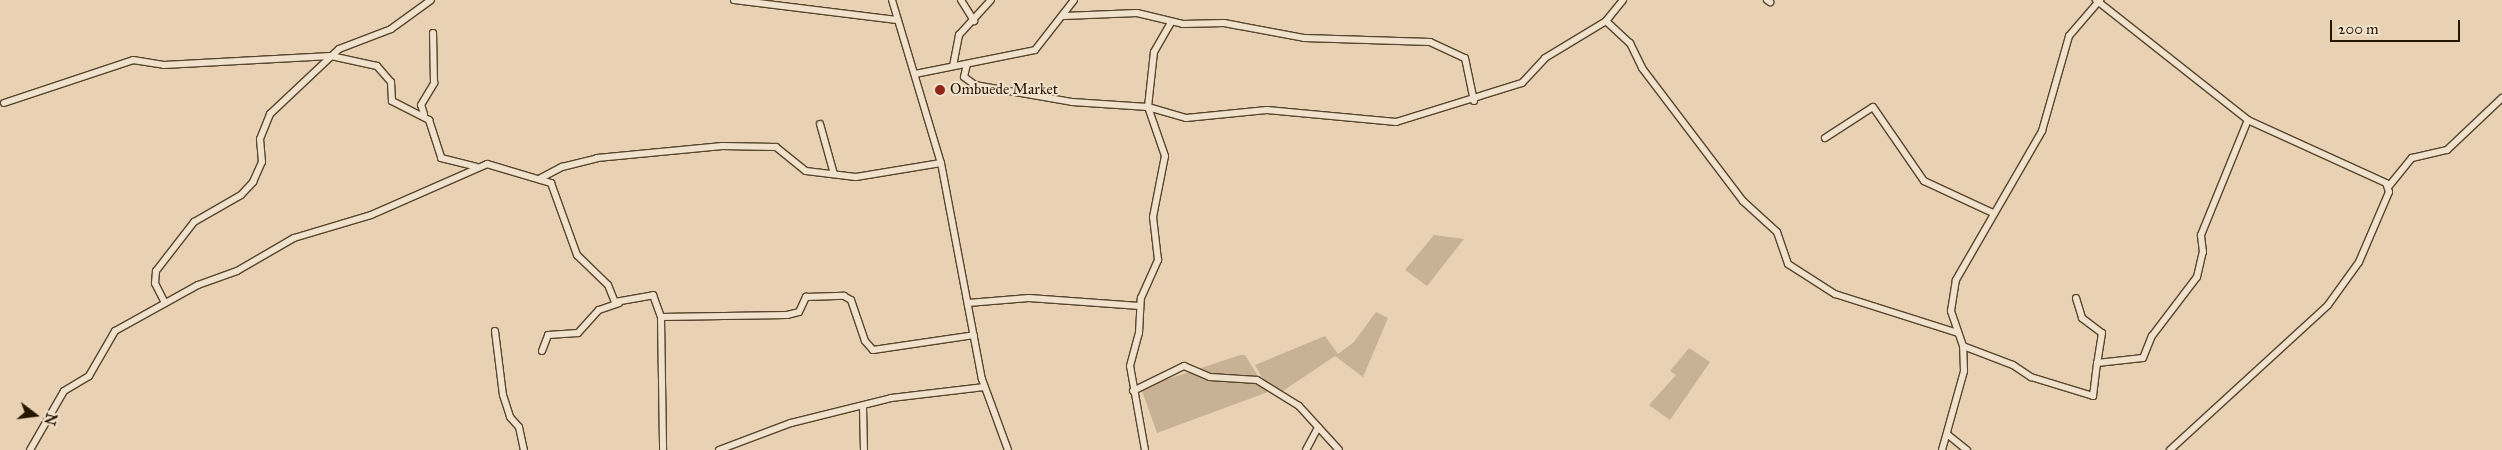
<!DOCTYPE html>
<style>
body{margin:0}
#map{position:relative;width:2502px;height:450px;overflow:hidden;background:#e9d2b3;font-family:"IM FELL Great Primer",serif}
div>[style]{position:absolute}
[style*='--x']{left:calc(var(--x)*1px);top:calc(var(--y)*1px);width:calc(var(--w)*1px);rotate:calc(var(--a)*1deg)}
.green>*{inset:0;background:#c8b295}
.roads{filter:drop-shadow(1px 0 #57452d) drop-shadow(-1px 0 #57452d) drop-shadow(0 1px #57452d) drop-shadow(0 -1px #57452d)}
.minor>*{height:6px;margin:-3px;padding:0 3px;transform-origin:3px;border-radius:3px;background:#f1e2ce}
.dots>*{width:14px;height:14px;translate:-50% -50%;box-sizing:border-box;border:2px solid #f1e2ce;border-radius:50%}
span{translate:-50% -50%;white-space:nowrap;text-align:center;line-height:1.15;-webkit-text-stroke:4px #f1e2ce;paint-order:stroke}
.poi-label{font-size:15px;color:#261600}
.left{translate:0 -50%;text-align:left}
.north{position:absolute;left:10px;top:390px;width:50px;height:50px;-webkit-text-stroke:4px #f1e2ce;paint-order:stroke;rotate:105deg;font-size:14px;font-weight:700;line-height:20px;text-align:center;color:#261600}
.north::after{content:'';display:block;margin:auto;width:18px;height:22px;background:#261600;clip-path:polygon(50% 0,100% 100%,50% 72%,0 100%)}
.scale{position:absolute;left:2330px;top:20px;width:130px;height:22px;box-sizing:border-box;border:2px solid #261600;border-top:0;padding-left:6px;font-size:15px;line-height:18px;white-space:nowrap;color:#261600;-webkit-text-stroke:4px #f1e2ce;paint-order:stroke}
</style>
<div id="map">
<div class="green">
<i style="clip-path:polygon(1434px 235px,1464px 239px,1427px 286px,1405px 270px)"></i>
<i style="clip-path:polygon(1376px 312px,1388px 318px,1363px 377px,1335px 356px,1280px 393px,1264px 381px,1255px 365px,1325px 336px,1338px 354px,1354px 342px)"></i>
<i style="clip-path:polygon(1689px 348px,1710px 362px,1670px 420px,1649px 405px,1676px 375px,1670px 371px)"></i>
<i style="clip-path:polygon(1240px 355px,1245px 355px,1268px 392px,1157px 433px,1141px 388px)"></i>
</div>
<div class="roads">
<div class="minor">
<i style="--x:734;--y:0;--w:164;--a:7"></i>
<i style="--x:892;--y:0;--w:170;--a:73.3"></i>
<i style="--x:941;--y:163;--w:220;--a:79.3"></i>
<i style="--x:982;--y:379;--w:76;--a:69.9"></i>
<i style="--x:961;--y:0;--w:25;--a:58"></i>
<i style="--x:1767;--y:0;--w:4;--a:34"></i>
<i style="--x:1064;--y:16;--w:73;--a:-2.4"></i>
<i style="--x:1137;--y:13;--w:47;--a:13.4"></i>
<i style="--x:1183;--y:24;--w:41;--a:-1.4"></i>
<i style="--x:1224;--y:23;--w:81;--a:10.6"></i>
<i style="--x:1304;--y:38;--w:126;--a:1.8"></i>
<i style="--x:1430;--y:42;--w:38;--a:25"></i>
<i style="--x:1465;--y:58;--w:44;--a:78.2"></i>
<i style="--x:1606;--y:21;--w:33;--a:43"></i>
<i style="--x:1630;--y:43;--w:28;--a:64"></i>
<i style="--x:1642;--y:68;--w:167;--a:52.8"></i>
<i style="--x:1743;--y:201;--w:46;--a:42.4"></i>
<i style="--x:1777;--y:232;--w:34;--a:71"></i>
<i style="--x:1788;--y:264;--w:56;--a:32.6"></i>
<i style="--x:1835;--y:294;--w:129;--a:17.6"></i>
<i style="--x:967;--y:64;--w:13;--a:103"></i>
<i style="--x:964;--y:77;--w:14;--a:36"></i>
<i style="--x:975;--y:85;--w:98;--a:9.9"></i>
<i style="--x:1072;--y:102;--w:76;--a:3.8"></i>
<i style="--x:1148;--y:107;--w:40;--a:16"></i>
<i style="--x:1186;--y:118;--w:81;--a:-5.6"></i>
<i style="--x:1267;--y:110;--w:130;--a:5.3"></i>
<i style="--x:1396;--y:122;--w:132;--a:-17.2"></i>
<i style="--x:1522;--y:83;--w:34;--a:-47"></i>
<i style="--x:1545;--y:58;--w:71;--a:-31.2"></i>
<i style="--x:1606;--y:21;--w:27;--a:-51"></i>
<i style="--x:953;--y:66;--w:32;--a:-79"></i>
<i style="--x:959;--y:35;--w:47;--a:-47.6"></i>
<i style="--x:915;--y:74;--w:122;--a:-11.3"></i>
<i style="--x:1035;--y:50;--w:63;--a:-52"></i>
<i style="--x:4;--y:103;--w:136;--a:-18.4"></i>
<i style="--x:133;--y:60;--w:31;--a:9"></i>
<i style="--x:164;--y:65;--w:167;--a:-3.1"></i>
<i style="--x:331;--y:56;--w:47;--a:12.3"></i>
<i style="--x:377;--y:66;--w:21;--a:49"></i>
<i style="--x:391;--y:82;--w:19;--a:87"></i>
<i style="--x:392;--y:101;--w:42;--a:27.2"></i>
<i style="--x:429;--y:120;--w:40;--a:72"></i>
<i style="--x:441;--y:158;--w:36;--a:14"></i>
<i style="--x:424;--y:114;--w:9;--a:-108"></i>
<i style="--x:421;--y:105;--w:26;--a:-59"></i>
<i style="--x:434;--y:83;--w:50;--a:-91.1"></i>
<i style="--x:820;--y:124;--w:52;--a:74.4"></i>
<i style="--x:1825;--y:138;--w:57;--a:-32.9"></i>
<i style="--x:1873;--y:107;--w:90;--a:55.4"></i>
<i style="--x:1924;--y:181;--w:76;--a:24.9"></i>
<i style="--x:541;--y:178;--w:24;--a:-28"></i>
<i style="--x:562;--y:167;--w:36;--a:-14"></i>
<i style="--x:597;--y:158;--w:126;--a:-5.5"></i>
<i style="--x:722;--y:146;--w:54;--a:1.1"></i>
<i style="--x:776;--y:147;--w:38;--a:39"></i>
<i style="--x:806;--y:171;--w:50;--a:6.8"></i>
<i style="--x:856;--y:177;--w:86;--a:-9.4"></i>
<i style="--x:2389;--y:186;--w:36;--a:-51"></i>
<i style="--x:2412;--y:158;--w:36;--a:-13"></i>
<i style="--x:2447;--y:150;--w:76;--a:-43.4"></i>
<i style="--x:2076;--y:298;--w:21;--a:73"></i>
<i style="--x:2082;--y:318;--w:25;--a:37"></i>
<i style="--x:2102;--y:333;--w:30;--a:99"></i>
<i style="--x:165;--y:303;--w:22;--a:-117"></i>
<i style="--x:155;--y:283;--w:12;--a:-85"></i>
<i style="--x:156;--y:271;--w:62;--a:-52.2"></i>
<i style="--x:194;--y:222;--w:54;--a:-29.9"></i>
<i style="--x:241;--y:195;--w:18;--a:-47"></i>
<i style="--x:253;--y:182;--w:22;--a:-66"></i>
<i style="--x:262;--y:162;--w:23;--a:-95"></i>
<i style="--x:260;--y:139;--w:27;--a:-68"></i>
<i style="--x:270;--y:114;--w:95;--a:-43.3"></i>
<i style="--x:339;--y:49;--w:56;--a:-21"></i>
<i style="--x:391;--y:29;--w:49;--a:-35.9"></i>
<i style="--x:968;--y:303;--w:61;--a:-4.7"></i>
<i style="--x:1029;--y:298;--w:111;--a:4.1"></i>
<i style="--x:661;--y:317;--w:126;--a:-0.9"></i>
<i style="--x:787;--y:315;--w:12;--a:-14"></i>
<i style="--x:799;--y:312;--w:17;--a:-65"></i>
<i style="--x:806;--y:297;--w:38;--a:-2"></i>
<i style="--x:844;--y:296;--w:8;--a:30"></i>
<i style="--x:851;--y:300;--w:43;--a:71.1"></i>
<i style="--x:865;--y:341;--w:12;--a:48"></i>
<i style="--x:873;--y:350;--w:102;--a:-8.4"></i>
<i style="--x:495;--y:331;--w:64;--a:82.9"></i>
<i style="--x:503;--y:395;--w:23;--a:72"></i>
<i style="--x:510;--y:417;--w:13;--a:48"></i>
<i style="--x:519;--y:427;--w:24;--a:78"></i>
<i style="--x:1963;--y:346;--w:53;--a:20.8"></i>
<i style="--x:2013;--y:365;--w:22;--a:34"></i>
<i style="--x:2031;--y:377;--w:65;--a:17"></i>
<i style="--x:2093;--y:396;--w:33;--a:-83"></i>
<i style="--x:2097;--y:363;--w:46;--a:-6.2"></i>
<i style="--x:2143;--y:358;--w:24;--a:-68"></i>
<i style="--x:2152;--y:336;--w:74;--a:-52.7"></i>
<i style="--x:2197;--y:277;--w:26;--a:-77"></i>
<i style="--x:2203;--y:252;--w:17;--a:-97"></i>
<i style="--x:2201;--y:235;--w:124;--a:-67.8"></i>
<i style="--x:2248;--y:120;--w:194;--a:-141.7"></i>
<i style="--x:542;--y:351;--w:17;--a:-69"></i>
<i style="--x:548;--y:335;--w:30;--a:-4"></i>
<i style="--x:578;--y:333;--w:31;--a:-48"></i>
<i style="--x:599;--y:310;--w:21;--a:-19"></i>
<i style="--x:1133;--y:391;--w:57;--a:-26.1"></i>
<i style="--x:1184;--y:366;--w:28;--a:23"></i>
<i style="--x:1210;--y:377;--w:47;--a:3.7"></i>
<i style="--x:1257;--y:380;--w:49;--a:31.8"></i>
<i style="--x:1299;--y:406;--w:59;--a:47.7"></i>
<i style="--x:863;--y:407;--w:43;--a:88.7"></i>
<i style="--x:1947;--y:434;--w:26;--a:39"></i>
<i style="--x:30;--y:450;--w:68;--a:-60"></i>
<i style="--x:64;--y:391;--w:29;--a:-31"></i>
<i style="--x:89;--y:376;--w:52;--a:-60"></i>
<i style="--x:115;--y:331;--w:95;--a:-29"></i>
<i style="--x:198;--y:285;--w:41;--a:-19.7"></i>
<i style="--x:237;--y:271;--w:66;--a:-30.1"></i>
<i style="--x:294;--y:238;--w:80;--a:-16.6"></i>
<i style="--x:371;--y:215;--w:127;--a:-23.7"></i>
<i style="--x:487;--y:164;--w:67;--a:16.5"></i>
<i style="--x:551;--y:183;--w:77;--a:70.1"></i>
<i style="--x:577;--y:255;--w:43;--a:44.1"></i>
<i style="--x:608;--y:285;--w:18;--a:68"></i>
<i style="--x:615;--y:302;--w:39;--a:-10"></i>
<i style="--x:653;--y:295;--w:23;--a:70"></i>
<i style="--x:661;--y:317;--w:133;--a:89.1"></i>
<i style="--x:719;--y:450;--w:77;--a:-20.6"></i>
<i style="--x:791;--y:423;--w:103;--a:-14"></i>
<i style="--x:891;--y:398;--w:94;--a:-6.7"></i>
<i style="--x:1145;--y:450;--w:85;--a:-100.1"></i>
<i style="--x:1130;--y:366;--w:34;--a:-75"></i>
<i style="--x:1139;--y:333;--w:35;--a:-87"></i>
<i style="--x:1141;--y:298;--w:42;--a:-65.9"></i>
<i style="--x:1158;--y:260;--w:43;--a:-96.6"></i>
<i style="--x:1153;--y:217;--w:62;--a:-78.9"></i>
<i style="--x:1165;--y:156;--w:52;--a:-109.1"></i>
<i style="--x:1148;--y:107;--w:55;--a:-83.8"></i>
<i style="--x:1154;--y:52;--w:34;--a:-60"></i>
<i style="--x:1306;--y:450;--w:26;--a:-62"></i>
<i style="--x:1942;--y:450;--w:82;--a:-74.4"></i>
<i style="--x:1964;--y:371;--w:25;--a:-92"></i>
<i style="--x:1963;--y:346;--w:37;--a:-109"></i>
<i style="--x:1951;--y:311;--w:31;--a:-81"></i>
<i style="--x:1956;--y:280;--w:172;--a:-60"></i>
<i style="--x:2042;--y:131;--w:99;--a:-74.1"></i>
<i style="--x:2069;--y:36;--w:48;--a:-49.3"></i>
<i style="--x:2170;--y:450;--w:214;--a:-42.5"></i>
<i style="--x:2328;--y:305;--w:53;--a:-54.2"></i>
<i style="--x:2359;--y:262;--w:76;--a:-66.8"></i>
<i style="--x:2389;--y:192;--w:9;--a:-108"></i>
<i style="--x:2386;--y:183;--w:152;--a:-155.5"></i>
</div>
</div>
<div class="dots">
<i style="left:940px;top:90px;background:#8f2418"></i>
</div>
<div class="poi-label">
<span class="left" style="left:950px;top:90px">Ombuede Market</span>
</div>
<div class="north">N</div>
<div class="scale">200 m</div>
</div>
